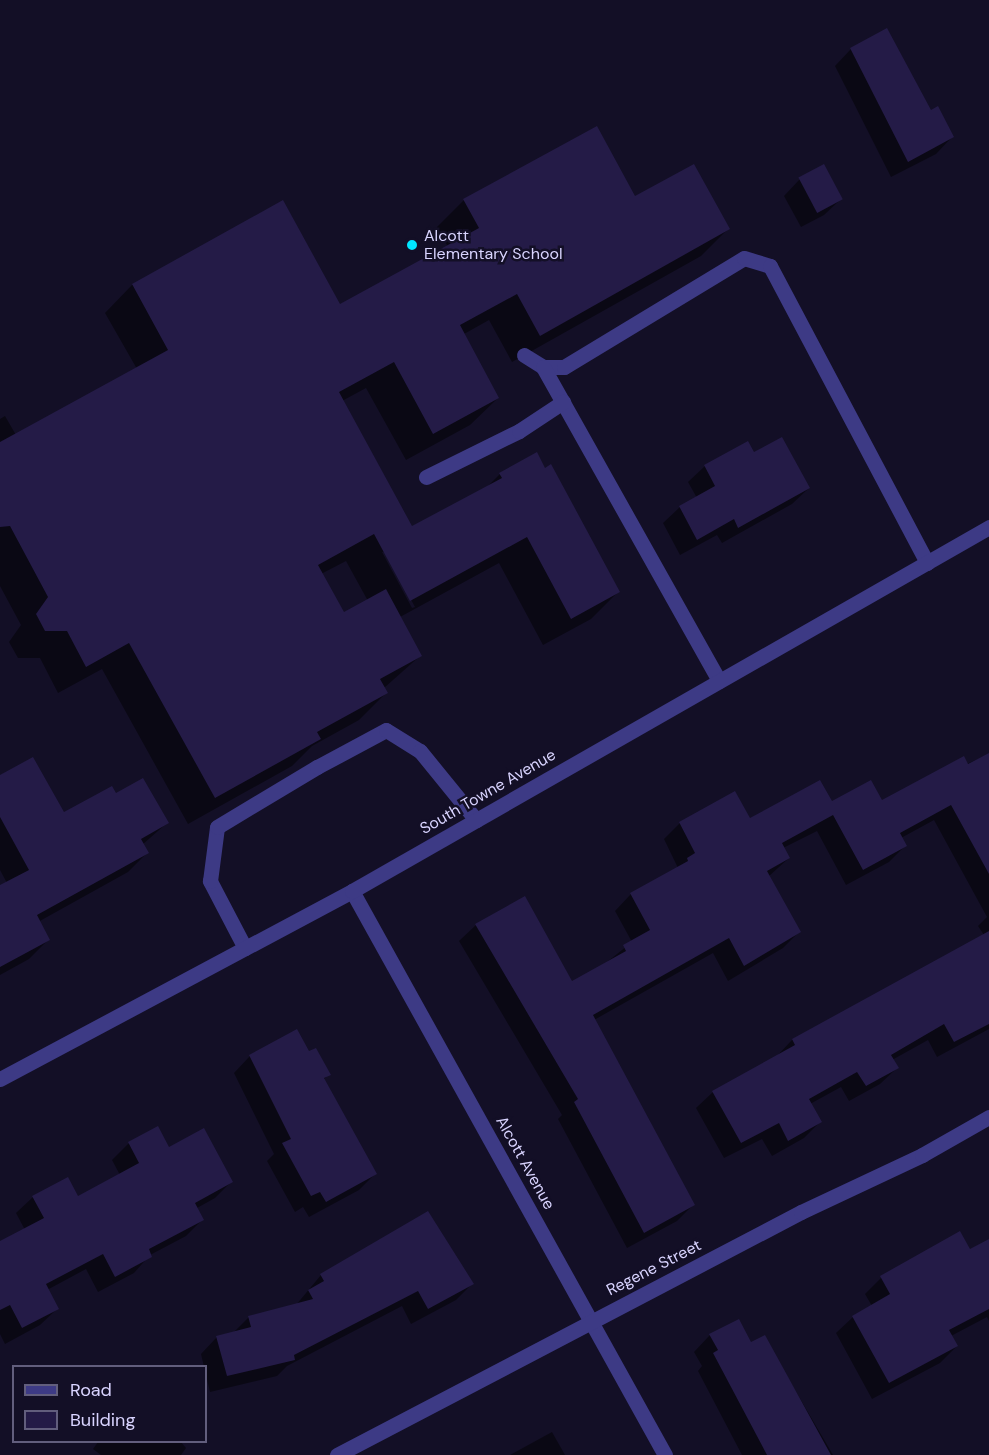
<!DOCTYPE html>
<style>
body{margin:0}
#map{position:relative;width:989px;height:1455px;overflow:hidden;background:#130f26;font-family:"DM Sans",sans-serif}
div>[style]{position:absolute}
[style*='--x']{left:calc(var(--x)*1px);top:calc(var(--y)*1px);width:calc(var(--w)*1px);rotate:calc(var(--a)*1deg)}
.shadow>*{inset:0;background:#0007}
.building>*{inset:0;background:#241b47;transform-origin:0 0}
.service>*{height:15px;margin:-7.5px;padding:0 7.5px;transform-origin:7.5px;border-radius:7.5px;background:#3d3a85}
.minor>*{height:15px;margin:-7.5px;padding:0 7.5px;transform-origin:7.5px;border-radius:7.5px;background:#3d3a85}
.tertiary>*{height:15px;margin:-7.5px;padding:0 7.5px;transform-origin:7.5px;border-radius:7.5px;background:#3d3a85}
.dots>*{width:16px;height:16px;translate:-50% -50%;box-sizing:border-box;border:3px solid #130f26;border-radius:50%}
span{translate:-50% -50%;white-space:nowrap;text-align:center;line-height:1.15;-webkit-text-stroke:5px #130f26;paint-order:stroke}
.poi-label{font-size:16px;color:#d9d4ff}
.left{translate:0 -50%;text-align:left}
.street-label{font-size:16px;color:#d9d4ff}
.legend{position:absolute;left:12px;top:1365px;width:195px;height:78px;box-sizing:border-box;background:#130f26;border:2px solid #625e7d;margin:0;padding:8px 10px;list-style:none;font-size:18px;color:#d9d4ff}
.legend li{display:flex;align-items:center;gap:12px;height:30px}
.legend b{width:30px;border:2px solid #625e7d}
</style>
<div id="map">
<div class="shadow">
<i style="clip-path:polygon(851px 49px,930px 112px,952px 137px,936px 154px,891px 177px,835px 66px)"></i>
<i style="clip-path:polygon(800px 179px,841px 199px,824px 215px,801px 227px,784px 196px)"></i>
<i style="clip-path:polygon(evenodd,634px 198px,728px 229px,701px 256px,512px 362px,489px 320px,464px 334px,498px 398px,470px 425px,406px 460px,366px 388px,342px 401px,411px 528px,487px 487px,500px 474px,618px 592px,591px 619px,543px 645px,499px 563px,400px 617px,420px 656px,384px 688px,386px 693px,359px 720px,312px 746px,292px 766px,188px 824px,102px 669px,58px 693px,40px 658px,18px 658px,9px 642px,21px 625px,0 586px,0 419px,5px 416px,16px 435px,137px 369px,105px 313px,132px 285px,283px 202px,340px 306px,448px 247px,437px 227px,464px 200px,634px 198px,382px 552px,385px 552px,415px 607px,412px 608px,382px 552px,634px 198px,346px 561px,368px 601px,343px 614px,321px 574px,346px 561px)"></i>
<i style="clip-path:polygon(754px 454px,809px 488px,792px 504px,722px 543px,717px 535px,680px 555px,663px 523px,680px 507px,697px 498px,688px 482px,705px 466px)"></i>
<i style="clip-path:polygon(989px 754px,989px 1029px,937px 1057px,928px 1040px,892px 1060px,897px 1068px,880px 1084px,849px 1101px,841px 1087px,810px 1104px,820px 1122px,804px 1138px,772px 1156px,762px 1139px,724px 1158px,696px 1108px,713px 1092px,776px 1057px,792px 1040px,984px 935px,978px 926px,987px 917px,934px 820px,901px 838px,905px 846px,889px 862px,846px 885px,817px 831px,783px 848px,789px 858px,768px 877px,799px 932px,783px 948px,728px 981px,713px 953px,594px 1020px,693px 1205px,677px 1221px,627px 1248px,558px 1119px,562px 1115px,459px 941px,476px 925px,571px 983px,607px 962px,632px 942px,615px 911px,631px 894px,678px 868px,664px 839px,680px 823px,750px 821px,832px 803px,882px 802px)"></i>
<i style="clip-path:polygon(0 777px,63px 814px,115px 795px,167px 823px,142px 845px,147px 853px,128px 872px,38px 922px,48px 940px,29px 959px,0 975px,0 887px,7px 883px,0 870px)"></i>
<i style="clip-path:polygon(308px 1053px,329px 1074px,323px 1080px,375px 1174px,359px 1190px,309px 1217px,303px 1207px,295px 1212px,267px 1161px,274px 1154px,234px 1073px,250px 1056px)"></i>
<i style="clip-path:polygon(158px 1128px,169px 1149px,231px 1182px,215px 1198px,197px 1208px,202px 1220px,186px 1236px,150px 1255px,134px 1273px,98px 1292px,86px 1269px,47px 1290px,57px 1309px,40px 1325px,5px 1344px,0 1334px,0 1243px,25px 1230px,16px 1213px,33px 1197px,77px 1198px,120px 1175px,112px 1160px,128px 1144px)"></i>
<i style="clip-path:polygon(989px 1241px,989px 1321px,987px 1317px,951px 1336px,957px 1346px,940px 1363px,872px 1399px,836px 1333px,853px 1317px,872px 1306px,865px 1294px,881px 1278px,969px 1251px)"></i>
<i style="clip-path:polygon(321px 1275px,472px 1284px,456px 1300px,411px 1324px,402px 1306px,287px 1366px,277px 1376px,210px 1392px,201px 1354px,217px 1337px,232px 1334px,249px 1317px,296px 1305px)"></i>
<i style="clip-path:polygon(710px 1335px,751px 1344px,764px 1337px,833px 1455px,742px 1455px,698px 1371px,702px 1366px,694px 1352px)"></i>
<i style="clip-path:polygon(552px 1432px,565px 1455px,510px 1455px)"></i>
<i style="clip-path:polygon(98px 1442px,181px 1442px,186px 1448px,181px 1455px,101px 1455px,93px 1449px)"></i>
</div>
<div class="building">
<i style="clip-path:polygon(887px 28px,931px 110px,938px 106px,954px 137px,908px 162px,850px 48px)"></i>
<i style="clip-path:polygon(597px 126px,635px 196px,694px 164px,730px 229px,540px 336px,517px 294px,460px 325px,499px 398px,433px 434px,394px 362px,339px 392px,412px 526px,502px 478px,499px 473px,537px 452px,545px 468px,551px 464px,620px 592px,571px 619px,527px 537px,410px 601px,374px 534px,318px 565px,344px 612px,386px 589px,422px 656px,380px 679px,388px 693px,317px 732px,321px 739px,215px 798px,129px 643px,86px 667px,67px 631px,45px 631px,36px 614px,48px 597px,10px 526px,0 527px,0 442px,168px 350px,132px 284px,283px 200px,340px 304px,479px 228px,463px 199px)"></i>
<i style="left:824px;top:164px;width:40px;height:29px;rotate:62deg"></i>
<i style="clip-path:polygon(782px 437px,810px 488px,738px 528px,734px 519px,697px 540px,679px 506px,715px 486px,704px 465px,748px 441px,754px 452px)"></i>
<i style="clip-path:polygon(989px 753px,989px 874px,951px 805px,900px 833px,907px 846px,863px 870px,833px 815px,782px 843px,790px 858px,767px 871px,801px 932px,744px 966px,729px 938px,593px 1015px,695px 1205px,644px 1233px,574px 1102px,578px 1099px,475px 924px,525px 896px,572px 981px,626px 951px,623px 945px,650px 930px,630px 893px,688px 861px,687px 858px,695px 853px,679px 822px,735px 791px,750px 818px,820px 780px,832px 801px,871px 780px,882px 800px,964px 756px,968px 764px)"></i>
<i style="clip-path:polygon(33px 757px,64px 812px,112px 786px,116px 793px,143px 778px,169px 823px,141px 839px,149px 853px,37px 915px,50px 940px,0 967px,0 885px,29px 870px,0 817px,0 775px)"></i>
<i style="clip-path:polygon(989px 931px,989px 1024px,954px 1042px,944px 1024px,891px 1055px,899px 1068px,866px 1086px,857px 1072px,809px 1099px,822px 1122px,788px 1141px,779px 1123px,741px 1143px,712px 1091px,795px 1045px,792px 1039px)"></i>
<i style="clip-path:polygon(297px 1029px,309px 1051px,316px 1048px,331px 1075px,324px 1078px,377px 1174px,326px 1202px,320px 1192px,311px 1196px,282px 1143px,291px 1139px,249px 1055px)"></i>
<i style="clip-path:polygon(158px 1126px,169px 1147px,204px 1128px,233px 1182px,195px 1203px,204px 1220px,149px 1249px,152px 1257px,115px 1277px,103px 1254px,46px 1284px,59px 1309px,22px 1328px,10px 1305px,0 1310px,0 1241px,44px 1218px,32px 1196px,68px 1177px,78px 1196px,139px 1163px,128px 1142px)"></i>
<i style="clip-path:polygon(428px 1211px,474px 1284px,428px 1309px,418px 1291px,294px 1355px,295px 1360px,227px 1376px,216px 1336px,251px 1327px,248px 1316px,313px 1299px,308px 1290px,324px 1281px,320px 1274px)"></i>
<i style="clip-path:polygon(960px 1231px,970px 1249px,989px 1239px,989px 1309px,949px 1330px,958px 1346px,889px 1383px,852px 1316px,890px 1294px,880px 1276px)"></i>
<i style="clip-path:polygon(739px 1319px,751px 1342px,765px 1335px,831px 1455px,767px 1455px,713px 1353px,718px 1350px,709px 1334px)"></i>
</div>
<div class="service">
<i style="--x:524;--y:355;--w:22;--a:32"></i>
<i style="--x:543;--y:367;--w:21;--a:0"></i>
<i style="--x:564;--y:367;--w:210;--a:-31.2"></i>
<i style="--x:744;--y:258;--w:27;--a:17"></i>
<i style="--x:770;--y:266;--w:336;--a:62.1"></i>
<i style="--x:543;--y:367;--w:360;--a:60.7"></i>
<i style="--x:426;--y:477;--w:104;--a:-26.3"></i>
<i style="--x:519;--y:431;--w:53;--a:-33.4"></i>
<i style="--x:245;--y:948;--w:76;--a:-117.6"></i>
<i style="--x:210;--y:881;--w:54;--a:-82.6"></i>
<i style="--x:217;--y:827;--w:117;--a:-31"></i>
<i style="--x:317;--y:767;--w:78;--a:-28.2"></i>
<i style="--x:386;--y:730;--w:40;--a:32"></i>
<i style="--x:420;--y:751;--w:89;--a:50.9"></i>
</div>
<div class="minor">
<i style="--x:352;--y:891;--w:645;--a:60.97"></i>
<i style="--x:337;--y:1455;--w:524;--a:-27.64"></i>
<i style="--x:801;--y:1212;--w:134;--a:-25.2"></i>
<i style="--x:922;--y:1155;--w:77;--a:-29.6"></i>
</div>
<div class="tertiary">
<i style="--x:0;--y:1079;--w:399;--a:-28.1"></i>
<i style="--x:352;--y:891;--w:734;--a:-29.74"></i>
</div>
<div class="dots">
<i style="left:412px;top:245px;background:#00e5ff"></i>
</div>
<div class="poi-label">
<span class="left" style="left:424px;top:245px">Alcott<br>Elementary School</span>
</div>
<div class="street-label">
<span style="left:488px;top:792px;rotate:-30deg">South Towne Avenue</span>
<span style="left:525px;top:1163px;rotate:61deg">Alcott Avenue</span>
<span style="left:654px;top:1268px;rotate:-27deg">Regene Street</span>
</div>
<ul class="legend">
<li><b style="height:8px;background:#3d3a85"></b>Road</li>
<li><b style="height:16px;background:#241b47"></b>Building</li>
</ul>
</div>
